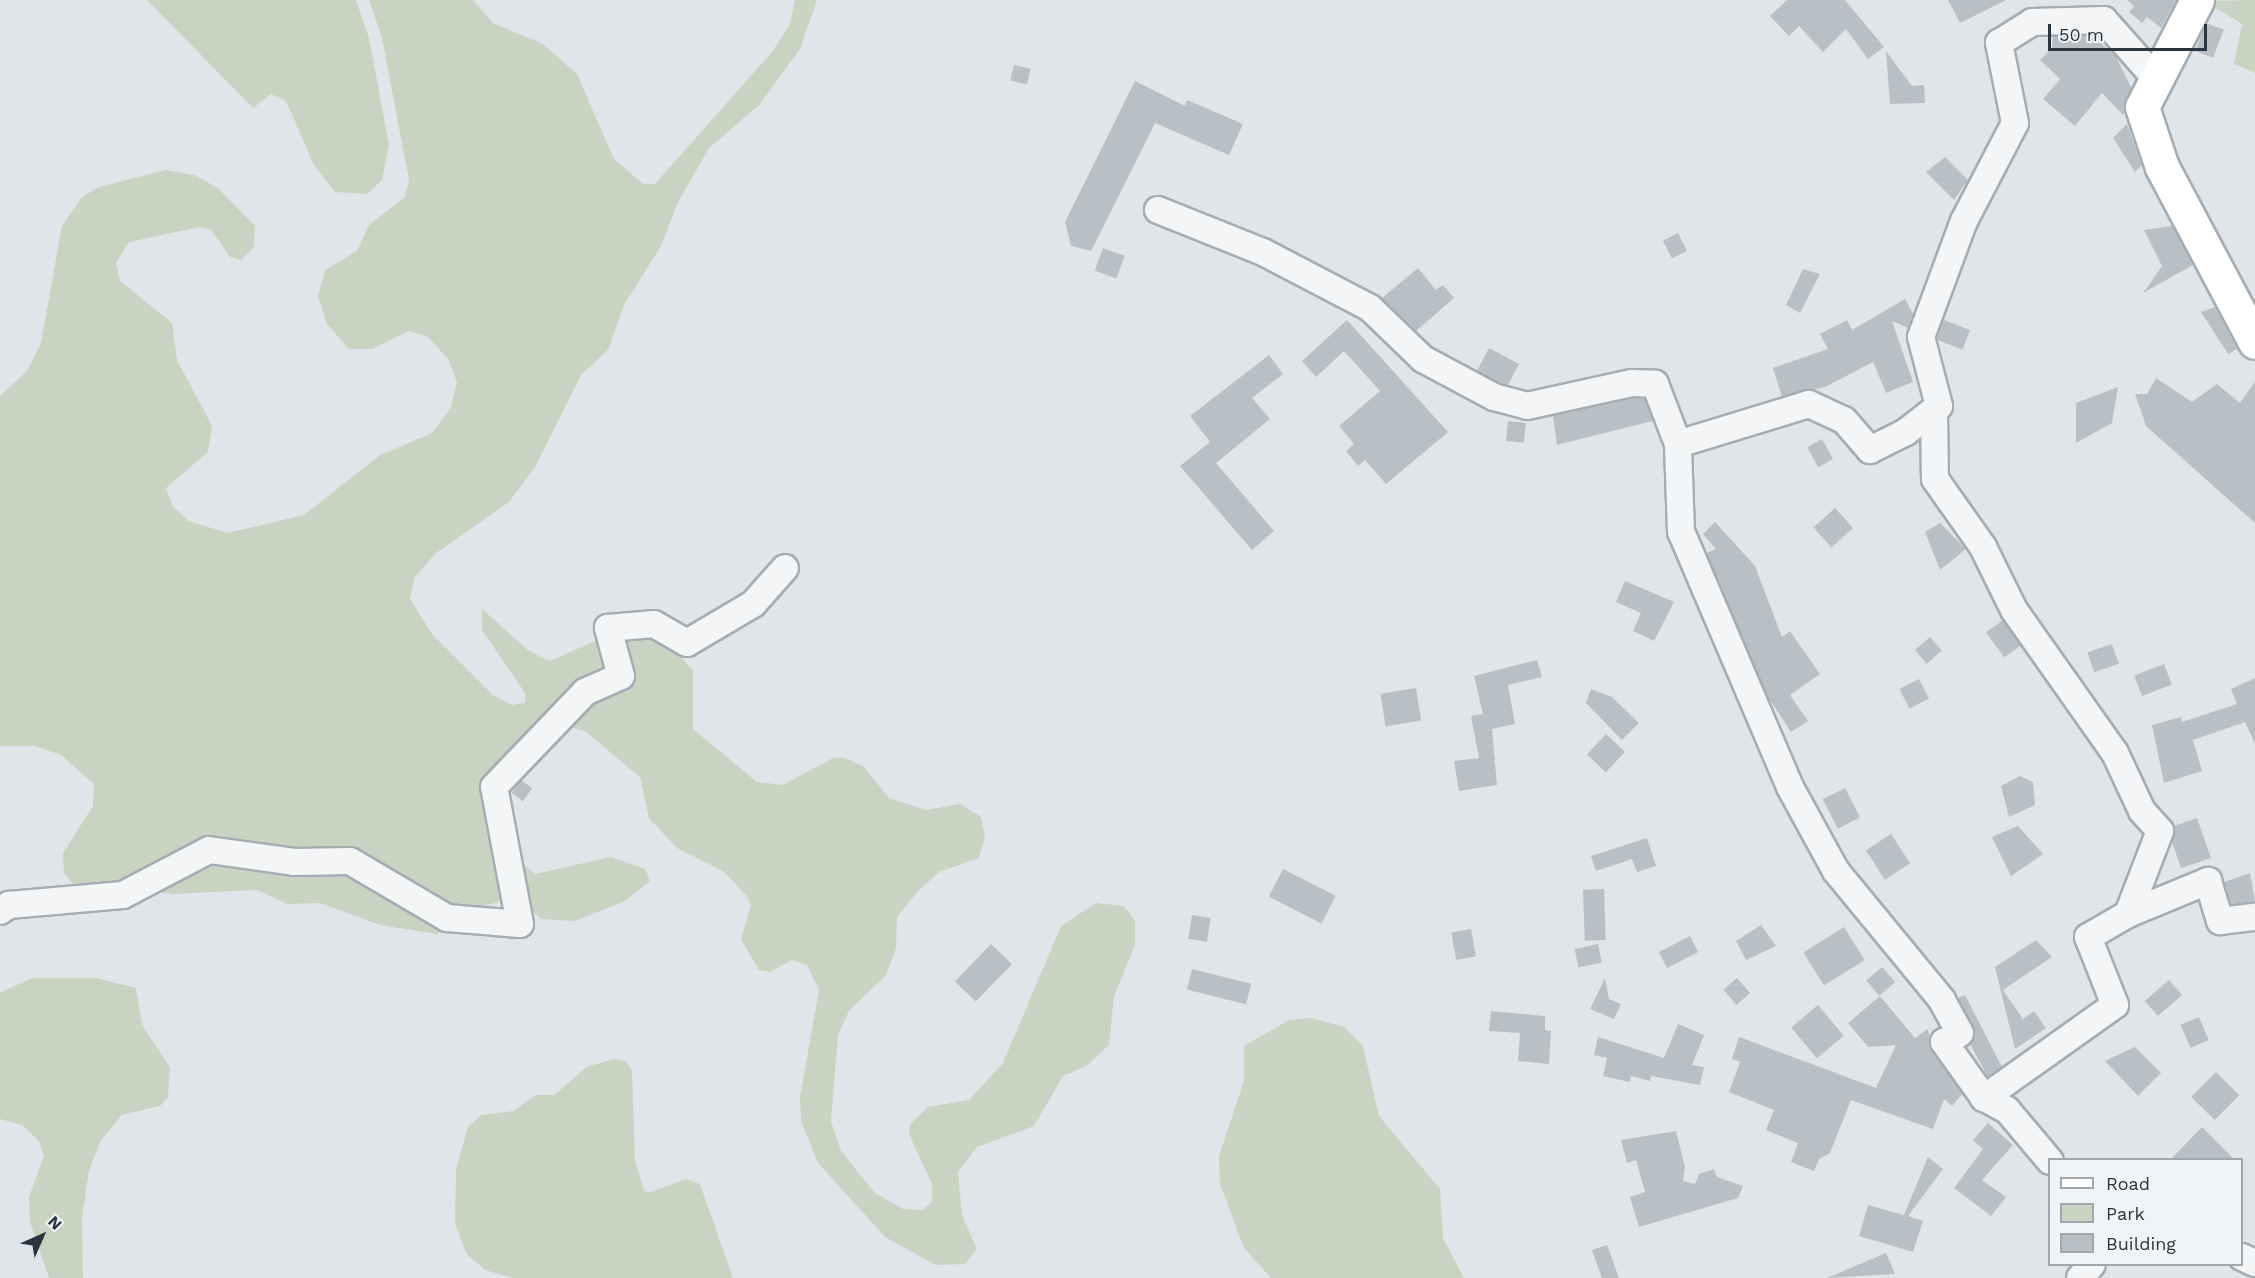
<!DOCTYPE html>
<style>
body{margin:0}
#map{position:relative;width:2255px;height:1278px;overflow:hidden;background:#e0e5e9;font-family:"Work Sans",sans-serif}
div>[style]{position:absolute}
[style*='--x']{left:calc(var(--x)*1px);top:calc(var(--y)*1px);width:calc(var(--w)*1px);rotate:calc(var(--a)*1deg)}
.green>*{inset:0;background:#c9d3c2}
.building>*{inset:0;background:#b8c0c6;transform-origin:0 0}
.roads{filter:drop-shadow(2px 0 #a5adb3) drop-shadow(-2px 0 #a5adb3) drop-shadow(0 2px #a5adb3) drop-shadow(0 -2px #a5adb3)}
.street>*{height:26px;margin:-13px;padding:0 13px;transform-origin:13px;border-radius:13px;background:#f3f5f7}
.secondary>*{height:33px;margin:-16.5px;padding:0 16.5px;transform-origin:16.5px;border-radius:16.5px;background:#fff}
span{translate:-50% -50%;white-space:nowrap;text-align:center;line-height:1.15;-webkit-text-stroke:4.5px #f0f4f6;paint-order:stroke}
.legend{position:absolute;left:2048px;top:1158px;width:195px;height:108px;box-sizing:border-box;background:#f0f4f6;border:2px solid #a0a8ad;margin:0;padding:8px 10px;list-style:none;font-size:18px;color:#293640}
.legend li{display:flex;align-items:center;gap:12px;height:30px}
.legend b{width:30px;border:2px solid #a0a8ad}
.north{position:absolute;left:12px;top:1206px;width:60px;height:60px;-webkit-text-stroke:4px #f0f4f6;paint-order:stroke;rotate:45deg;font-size:16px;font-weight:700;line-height:24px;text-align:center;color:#293640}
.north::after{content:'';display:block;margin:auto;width:21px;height:27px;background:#293640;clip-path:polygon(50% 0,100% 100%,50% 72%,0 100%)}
.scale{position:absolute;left:2048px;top:24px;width:159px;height:27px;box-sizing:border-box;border:3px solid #293640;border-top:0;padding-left:8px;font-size:18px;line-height:21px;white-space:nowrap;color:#293640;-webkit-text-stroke:4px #f0f4f6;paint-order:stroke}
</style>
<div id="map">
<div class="green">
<i style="clip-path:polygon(147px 0,356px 0,369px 38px,389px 145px,382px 180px,367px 194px,335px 192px,314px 165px,286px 101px,271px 94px,253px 108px)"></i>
<i style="clip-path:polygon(369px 0,473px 0,493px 23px,543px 44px,577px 74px,614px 159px,643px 184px,655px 184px,772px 52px,790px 24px,795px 0,817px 0,800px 49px,759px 105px,709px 148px,677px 204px,661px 246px,624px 305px,608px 350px,581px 375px,535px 467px,509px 502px,436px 553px,415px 577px,410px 599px,432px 634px,494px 696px,512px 705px,525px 703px,525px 693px,482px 630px,482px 609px,529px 651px,550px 661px,597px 640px,655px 637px,666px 642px,693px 670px,693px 729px,757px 782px,783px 785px,833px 758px,845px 758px,863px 766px,889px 798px,926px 810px,960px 804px,981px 817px,985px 837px,979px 858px,939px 872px,919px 890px,897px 917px,896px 948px,886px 975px,849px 1011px,838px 1035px,831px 1122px,841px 1151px,875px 1193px,903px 1209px,923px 1210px,932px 1201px,932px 1184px,909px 1134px,910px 1124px,928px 1107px,969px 1100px,1003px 1063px,1061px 926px,1096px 903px,1124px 906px,1135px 921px,1135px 945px,1114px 996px,1109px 1045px,1086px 1066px,1063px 1076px,1034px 1126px,977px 1147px,958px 1172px,962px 1215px,977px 1249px,965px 1264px,936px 1265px,885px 1237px,818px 1163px,801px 1121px,800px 1097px,819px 990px,807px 965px,792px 960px,770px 972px,759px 970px,741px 939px,751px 905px,746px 895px,723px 871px,677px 848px,649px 818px,640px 777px,585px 731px,547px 721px,523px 735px,491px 811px,495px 841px,535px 874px,611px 857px,645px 869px,650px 881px,625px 901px,575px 921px,541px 919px,516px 896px,475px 909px,437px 934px,380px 925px,320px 903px,287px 904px,257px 890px,173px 894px,72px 883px,64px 873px,63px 853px,93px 806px,94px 784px,61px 755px,35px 746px,0 746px,0 396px,27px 371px,41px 343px,62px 226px,82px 197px,99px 187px,166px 170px,194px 175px,218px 188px,255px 226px,254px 247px,241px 260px,230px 257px,211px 230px,200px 227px,129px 242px,116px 263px,120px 281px,172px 323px,177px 360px,212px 426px,208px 452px,166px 488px,173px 507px,189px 521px,227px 533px,304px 515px,380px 455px,432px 433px,450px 409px,457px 382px,448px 359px,428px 337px,409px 331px,372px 349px,349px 349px,327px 324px,318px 296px,325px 270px,357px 251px,369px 225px,405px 197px,409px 180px,382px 38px)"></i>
<i style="clip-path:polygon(2255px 0,2255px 73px,2234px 64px,2242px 24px,2204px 1px)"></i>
<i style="clip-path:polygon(32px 978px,96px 978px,136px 988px,142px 1025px,170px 1067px,168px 1097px,160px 1106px,122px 1115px,101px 1140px,89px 1170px,82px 1218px,83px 1278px,49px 1278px,30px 1222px,29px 1197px,44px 1156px,39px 1141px,22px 1125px,0 1119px,0 993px)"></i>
<i style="clip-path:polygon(1312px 1018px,1344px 1027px,1363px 1046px,1379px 1116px,1440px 1189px,1443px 1238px,1464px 1278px,1271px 1278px,1244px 1248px,1220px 1184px,1219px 1156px,1244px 1081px,1244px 1046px,1289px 1020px)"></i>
<i style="clip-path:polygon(614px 1059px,626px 1061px,632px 1071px,635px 1160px,644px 1190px,648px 1193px,686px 1179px,700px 1184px,733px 1278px,513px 1278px,485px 1270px,466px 1253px,455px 1224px,456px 1169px,468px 1127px,481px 1115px,513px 1111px,536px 1095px,554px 1095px,587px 1067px)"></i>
</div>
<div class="building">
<i style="clip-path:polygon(1787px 0,1845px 0,1884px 47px,1868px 59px,1846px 29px,1823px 52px,1799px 26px,1789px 36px,1770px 16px)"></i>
<i style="clip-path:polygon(1948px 0,2006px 0,1960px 23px)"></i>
<i style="clip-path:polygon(2127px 0,2176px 0,2161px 28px,2147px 17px,2142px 23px,2129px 12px,2134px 6px)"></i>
<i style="left:2206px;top:23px;width:19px;height:30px;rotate:21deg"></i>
<i style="clip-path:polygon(2092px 35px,2116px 57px,2131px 87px,2123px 115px,2102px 93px,2075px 126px,2043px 99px,2060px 79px,2040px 60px,2052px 48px,2053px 36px)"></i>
<i style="clip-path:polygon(1886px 51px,1912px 86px,1924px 85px,1925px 103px,1890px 104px)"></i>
<i style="left:1014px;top:65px;width:17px;height:16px;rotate:13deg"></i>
<i style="clip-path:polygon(1135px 81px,1185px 106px,1187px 100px,1243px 124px,1229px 155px,1155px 123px,1091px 251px,1071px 246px,1065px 222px)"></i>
<i style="clip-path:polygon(2127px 124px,2142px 165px,2135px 172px,2113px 138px)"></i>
<i style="clip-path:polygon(1945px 157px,1968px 180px,1954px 200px,1926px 172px)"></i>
<i style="clip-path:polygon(2172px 226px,2193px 265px,2143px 293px,2162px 266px,2144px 230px)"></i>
<i style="left:1678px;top:233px;width:20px;height:17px;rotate:63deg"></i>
<i style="left:1103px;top:248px;width:23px;height:24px;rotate:20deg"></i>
<i style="clip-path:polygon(1418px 268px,1436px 290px,1443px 285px,1454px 298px,1416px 331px,1382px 298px)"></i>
<i style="clip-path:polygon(1803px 269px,1820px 274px,1800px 313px,1786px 305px)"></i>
<i style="clip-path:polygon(1905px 299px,1913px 314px,1908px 328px,1892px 321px,1913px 382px,1886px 393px,1873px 362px,1825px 387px,1782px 397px,1773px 368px,1828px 349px,1820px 334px,1847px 320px,1852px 330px)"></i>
<i style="clip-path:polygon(2215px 307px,2237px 349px,2228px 354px,2201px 312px)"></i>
<i style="clip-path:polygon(1347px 320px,1448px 432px,1386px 484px,1365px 460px,1358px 466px,1346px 451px,1354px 444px,1339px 426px,1380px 391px,1344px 351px,1316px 377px,1302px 361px)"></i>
<i style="left:1944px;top:320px;width:28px;height:21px;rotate:21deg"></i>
<i style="left:1489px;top:348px;width:34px;height:26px;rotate:28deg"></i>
<i style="clip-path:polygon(1269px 355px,1283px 374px,1252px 398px,1270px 419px,1216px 463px,1274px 531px,1252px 550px,1180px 466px,1210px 442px,1190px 416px)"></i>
<i style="clip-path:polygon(2156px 378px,2192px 402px,2217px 384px,2240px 403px,2255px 381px,2255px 523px,2146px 426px,2135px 394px,2147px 394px)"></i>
<i style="clip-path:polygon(2118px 387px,2112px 423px,2076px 443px,2076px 403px)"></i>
<i style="clip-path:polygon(1633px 398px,1645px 399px,1653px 421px,1557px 445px,1553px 416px)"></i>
<i style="left:1508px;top:421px;width:18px;height:20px;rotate:6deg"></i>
<i style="left:1822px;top:439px;width:23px;height:17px;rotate:61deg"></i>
<i style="left:1835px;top:508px;width:27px;height:29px;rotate:48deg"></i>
<i style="clip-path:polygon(1715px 522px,1755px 566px,1782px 637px,1790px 631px,1820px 674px,1790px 695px,1808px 721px,1791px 732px,1768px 697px,1706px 553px,1716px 549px,1703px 534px)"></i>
<i style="clip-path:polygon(1940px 523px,1966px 549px,1940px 570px,1925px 532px)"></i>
<i style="clip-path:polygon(1625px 581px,1674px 602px,1654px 641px,1633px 631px,1641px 613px,1616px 602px)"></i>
<i style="left:2003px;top:620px;width:31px;height:21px;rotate:54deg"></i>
<i style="left:1930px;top:637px;width:18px;height:20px;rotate:49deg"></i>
<i style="left:2112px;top:644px;width:21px;height:26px;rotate:71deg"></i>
<i style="clip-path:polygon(1537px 660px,1542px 677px,1508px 685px,1515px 724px,1492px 729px,1497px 785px,1459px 791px,1454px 761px,1479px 758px,1471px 716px,1483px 714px,1474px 676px)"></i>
<i style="left:2164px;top:664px;width:22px;height:32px;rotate:69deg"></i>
<i style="clip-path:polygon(2255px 678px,2255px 744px,2245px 722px,2193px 740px,2202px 771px,2164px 783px,2152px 725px,2181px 717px,2182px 722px,2237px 704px,2231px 689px)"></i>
<i style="left:1919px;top:679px;width:22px;height:22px;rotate:63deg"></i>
<i style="left:1416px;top:688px;width:33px;height:36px;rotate:81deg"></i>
<i style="clip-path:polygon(1591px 689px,1612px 697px,1639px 723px,1622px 740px,1586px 703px)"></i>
<i style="left:1606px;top:734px;width:26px;height:28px;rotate:43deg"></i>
<i style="clip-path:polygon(2020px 776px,2033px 782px,2035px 805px,2009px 817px,2001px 786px)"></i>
<i style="left:521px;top:780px;width:14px;height:16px;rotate:36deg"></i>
<i style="left:1845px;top:788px;width:33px;height:25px;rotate:63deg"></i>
<i style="clip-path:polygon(2197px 818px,2211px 858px,2181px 868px,2172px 842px,2174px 826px)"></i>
<i style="clip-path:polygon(2018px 826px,2043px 854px,2011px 876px,1992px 837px)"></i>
<i style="left:1891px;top:834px;width:35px;height:30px;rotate:57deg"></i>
<i style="clip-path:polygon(1647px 838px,1656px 866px,1637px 872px,1632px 859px,1596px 871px,1591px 856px)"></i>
<i style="left:1283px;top:869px;width:59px;height:31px;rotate:27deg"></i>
<i style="clip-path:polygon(2250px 873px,2255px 902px,2231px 905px,2224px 882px)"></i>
<i style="left:1604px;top:889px;width:51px;height:21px;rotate:88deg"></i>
<i style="left:1192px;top:915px;width:19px;height:24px;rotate:9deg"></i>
<i style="clip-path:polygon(1761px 925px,1776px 946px,1746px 960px,1736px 941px)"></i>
<i style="left:1844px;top:927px;width:39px;height:48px;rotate:58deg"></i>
<i style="left:1471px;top:929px;width:28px;height:20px;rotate:80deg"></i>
<i style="left:1690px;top:936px;width:18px;height:35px;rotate:63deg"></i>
<i style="clip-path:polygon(2036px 940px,2052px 957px,2003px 990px,2023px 1019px,2034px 1011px,2046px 1028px,2015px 1049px,1995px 967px)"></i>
<i style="left:991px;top:944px;width:29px;height:52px;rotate:44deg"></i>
<i style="left:1598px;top:944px;width:19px;height:24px;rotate:78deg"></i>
<i style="left:1882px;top:967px;width:20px;height:21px;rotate:49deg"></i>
<i style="left:1192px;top:969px;width:61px;height:21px;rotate:14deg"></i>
<i style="clip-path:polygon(1605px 978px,1609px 999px,1621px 1004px,1614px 1019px,1590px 1009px)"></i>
<i style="left:1737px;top:978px;width:20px;height:18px;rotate:49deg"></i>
<i style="left:2169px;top:980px;width:20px;height:32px;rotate:49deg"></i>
<i style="clip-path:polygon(1965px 995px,2002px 1067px,1988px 1077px,1970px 1044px,1973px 1026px,1958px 998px)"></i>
<i style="clip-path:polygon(1880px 996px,1915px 1038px,1928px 1029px,1932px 1051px,1962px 1094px,1952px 1106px,1944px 1099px,1933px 1129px,1851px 1100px,1830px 1153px,1819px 1159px,1814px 1171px,1791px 1162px,1798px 1143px,1766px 1130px,1774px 1110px,1729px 1092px,1740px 1062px,1732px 1059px,1739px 1037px,1876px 1088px,1896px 1045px,1868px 1047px,1848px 1023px)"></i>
<i style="left:1818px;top:1005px;width:40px;height:35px;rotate:50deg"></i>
<i style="clip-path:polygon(1491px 1011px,1545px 1016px,1545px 1030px,1551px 1031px,1549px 1064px,1518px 1061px,1520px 1033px,1489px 1031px)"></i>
<i style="left:2199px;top:1017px;width:25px;height:20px;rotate:67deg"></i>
<i style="clip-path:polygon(1678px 1024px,1704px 1035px,1692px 1065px,1704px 1067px,1700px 1085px,1651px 1076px,1650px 1081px,1631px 1076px,1630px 1082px,1603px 1076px,1607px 1058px,1594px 1055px,1598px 1037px,1664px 1058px)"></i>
<i style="clip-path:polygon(2135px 1047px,2161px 1073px,2138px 1096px,2105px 1061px)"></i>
<i style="left:2216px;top:1072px;width:33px;height:35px;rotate:45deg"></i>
<i style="clip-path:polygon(1988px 1123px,2013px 1145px,1982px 1180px,2006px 1197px,1991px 1216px,1954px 1188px,1983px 1149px,1973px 1140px)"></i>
<i style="clip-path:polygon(2202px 1127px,2235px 1160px,2170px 1160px)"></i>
<i style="clip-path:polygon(1676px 1131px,1685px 1167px,1683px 1181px,1695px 1184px,1699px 1174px,1714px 1169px,1717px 1177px,1743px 1186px,1738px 1198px,1639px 1227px,1630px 1197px,1645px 1192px,1636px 1160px,1627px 1163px,1621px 1140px)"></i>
<i style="clip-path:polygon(1928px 1157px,1943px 1169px,1908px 1216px,1923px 1221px,1913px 1252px,1859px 1236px,1868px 1205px,1904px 1215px)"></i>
<i style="clip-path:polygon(1607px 1245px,1619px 1278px,1602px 1278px,1592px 1250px)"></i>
<i style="clip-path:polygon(1886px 1253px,1895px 1274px,1827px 1278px)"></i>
</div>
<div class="roads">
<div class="street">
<i style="--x:1158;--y:210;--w:113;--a:21.8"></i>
<i style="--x:1263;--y:252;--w:121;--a:27.6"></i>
<i style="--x:1370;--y:308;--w:74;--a:43.9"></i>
<i style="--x:1423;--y:359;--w:81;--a:28.2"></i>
<i style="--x:1494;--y:397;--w:34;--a:15"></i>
<i style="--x:1527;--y:406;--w:107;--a:-12.4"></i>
<i style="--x:1632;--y:383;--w:23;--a:2"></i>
<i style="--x:1655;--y:384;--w:64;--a:69"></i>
<i style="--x:1934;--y:411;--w:68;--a:89.2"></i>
<i style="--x:1935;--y:479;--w:83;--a:54.8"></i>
<i style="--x:1983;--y:547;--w:70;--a:63.8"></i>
<i style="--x:2014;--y:610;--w:175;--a:54.8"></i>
<i style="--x:2115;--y:753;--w:64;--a:65"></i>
<i style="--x:2142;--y:811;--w:27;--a:48"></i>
<i style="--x:2160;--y:831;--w:89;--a:111.1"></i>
<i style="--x:2128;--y:914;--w:46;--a:150.1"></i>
<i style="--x:2088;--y:937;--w:73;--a:68.3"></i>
<i style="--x:2115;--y:1005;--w:161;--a:144.6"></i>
<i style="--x:0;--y:911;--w:11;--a:-34"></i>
<i style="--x:9;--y:905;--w:114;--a:-5"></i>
<i style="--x:123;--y:895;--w:97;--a:-27.6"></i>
<i style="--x:209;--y:850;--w:86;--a:8"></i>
<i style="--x:294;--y:862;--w:56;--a:-1"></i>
<i style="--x:350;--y:861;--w:113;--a:30.4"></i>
<i style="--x:447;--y:918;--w:73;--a:4.7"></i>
<i style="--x:520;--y:924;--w:139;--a:-100.7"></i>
<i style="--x:494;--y:787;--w:132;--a:-46.2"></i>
<i style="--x:585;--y:692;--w:39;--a:-24"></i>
<i style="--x:621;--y:676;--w:50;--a:-105.2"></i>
<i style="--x:608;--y:628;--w:46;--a:-5"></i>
<i style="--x:654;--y:624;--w:38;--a:30"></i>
<i style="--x:687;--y:643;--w:77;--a:-30.6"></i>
<i style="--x:753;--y:604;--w:48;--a:-48.4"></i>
<i style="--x:2128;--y:914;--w:87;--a:-22.4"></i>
<i style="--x:2208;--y:881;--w:42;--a:73.3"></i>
<i style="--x:2220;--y:921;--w:35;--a:-7"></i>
<i style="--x:2050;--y:1161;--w:67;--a:-130.1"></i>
<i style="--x:2007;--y:1110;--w:26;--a:-152"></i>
<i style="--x:1984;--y:1098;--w:69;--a:-125.5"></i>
<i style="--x:1944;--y:1042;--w:18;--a:-29"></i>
<i style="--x:1960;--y:1033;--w:38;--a:-119"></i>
<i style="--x:1942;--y:1000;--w:167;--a:-129.4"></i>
<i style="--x:1836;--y:871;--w:96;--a:-118.7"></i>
<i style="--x:1790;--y:787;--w:277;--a:-113.1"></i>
<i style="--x:1681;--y:532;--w:88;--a:-92"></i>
<i style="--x:1678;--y:444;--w:137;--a:-17"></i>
<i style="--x:1809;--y:404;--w:38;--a:25"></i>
<i style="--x:1844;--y:420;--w:40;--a:49"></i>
<i style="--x:1870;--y:450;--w:40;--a:-26.6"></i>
<i style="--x:1906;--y:432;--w:42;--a:-38.2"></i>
<i style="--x:1939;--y:406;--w:71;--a:-104.6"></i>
<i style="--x:1921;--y:337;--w:124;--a:-69.7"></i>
<i style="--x:1964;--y:221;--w:110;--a:-62.5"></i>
<i style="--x:2015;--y:123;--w:82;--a:-101.3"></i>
<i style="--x:1999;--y:43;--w:39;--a:-32"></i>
<i style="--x:2032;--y:22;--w:72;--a:-1.6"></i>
<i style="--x:2104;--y:20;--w:80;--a:48.5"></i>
<i style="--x:2242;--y:1257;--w:14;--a:25"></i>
<i style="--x:2080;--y:1278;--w:18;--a:-49"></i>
</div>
<div class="secondary">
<i style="--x:2197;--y:0;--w:120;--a:117.2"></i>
<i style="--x:2142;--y:107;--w:63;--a:71.6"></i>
<i style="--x:2162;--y:167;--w:198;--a:62"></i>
</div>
</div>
<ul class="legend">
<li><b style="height:8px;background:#fff"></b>Road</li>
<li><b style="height:16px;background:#c9d3c2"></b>Park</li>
<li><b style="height:16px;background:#b8c0c6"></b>Building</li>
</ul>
<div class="north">N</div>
<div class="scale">50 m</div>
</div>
